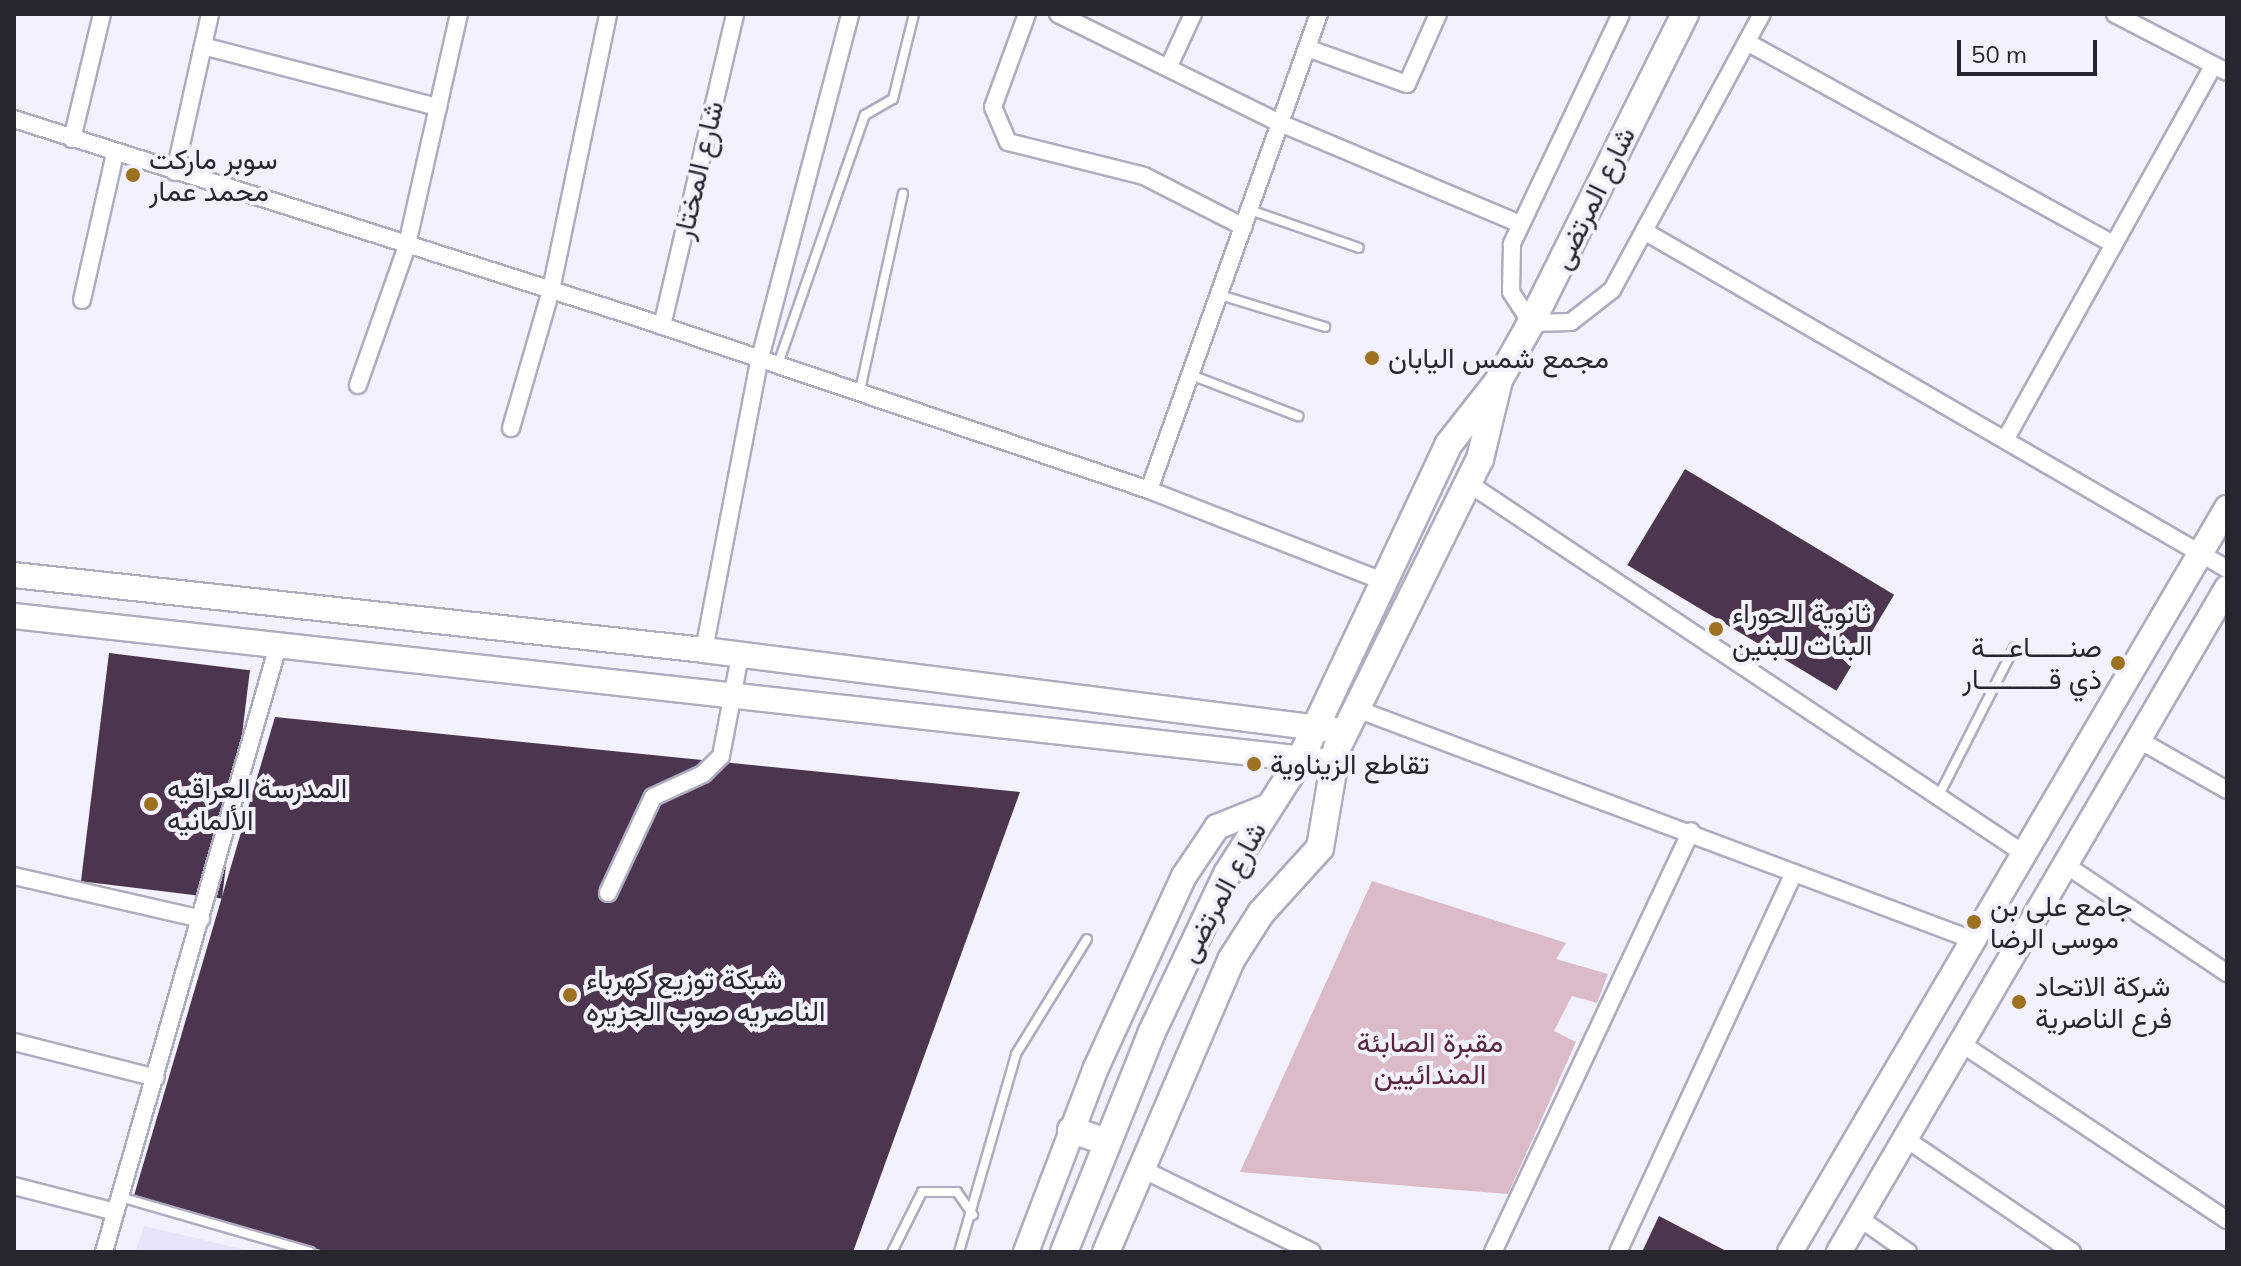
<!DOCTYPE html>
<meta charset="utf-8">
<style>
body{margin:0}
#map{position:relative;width:2241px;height:1266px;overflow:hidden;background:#f3f1fe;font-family:Mulish,Vazirmatn,sans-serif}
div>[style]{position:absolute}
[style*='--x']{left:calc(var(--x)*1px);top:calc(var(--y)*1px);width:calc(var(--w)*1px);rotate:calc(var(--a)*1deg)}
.built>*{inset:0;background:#e7e4fb}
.green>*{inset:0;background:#dbbbc8}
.building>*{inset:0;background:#4c354f;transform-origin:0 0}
.roads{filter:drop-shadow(2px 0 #afacc0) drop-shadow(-2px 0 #afacc0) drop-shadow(0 2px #afacc0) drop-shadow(0 -2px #afacc0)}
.lane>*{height:8px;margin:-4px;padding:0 4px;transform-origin:4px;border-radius:4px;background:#fff}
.street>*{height:16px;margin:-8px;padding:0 8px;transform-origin:8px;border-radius:8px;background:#fff}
.secondary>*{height:24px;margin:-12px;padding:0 12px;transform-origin:12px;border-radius:12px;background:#fff}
.primary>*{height:26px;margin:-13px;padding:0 13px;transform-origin:13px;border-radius:13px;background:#fff}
.dots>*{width:22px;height:22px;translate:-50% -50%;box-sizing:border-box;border:4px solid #f3f1fe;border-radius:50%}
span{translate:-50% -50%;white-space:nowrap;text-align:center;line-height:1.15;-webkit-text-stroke:8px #f3f1fe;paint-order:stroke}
.poi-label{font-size:28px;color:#27252d}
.left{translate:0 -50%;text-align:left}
.right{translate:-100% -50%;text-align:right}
.street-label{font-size:28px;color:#27252d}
.park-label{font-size:28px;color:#59253f}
.frame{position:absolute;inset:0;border:16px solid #27252d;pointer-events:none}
.scale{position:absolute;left:1957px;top:40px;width:140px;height:36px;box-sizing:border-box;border:4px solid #27252d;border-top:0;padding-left:10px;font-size:24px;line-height:28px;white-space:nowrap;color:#27252d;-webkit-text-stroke:6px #f3f1fe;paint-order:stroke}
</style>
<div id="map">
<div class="built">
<i style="clip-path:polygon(144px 1226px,255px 1252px,135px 1252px)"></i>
</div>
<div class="green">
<i style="clip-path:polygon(1372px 881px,1566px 943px,1556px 959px,1608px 974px,1597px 1003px,1572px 996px,1554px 1031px,1576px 1042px,1508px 1194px,1240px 1172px)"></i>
</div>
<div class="building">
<i style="left:1685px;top:469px;width:244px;height:112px;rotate:31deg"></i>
<i style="left:109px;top:653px;width:142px;height:230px;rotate:7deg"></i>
<i style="clip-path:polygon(275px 717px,1020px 792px,853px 1252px,328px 1252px,133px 1199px)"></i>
<i style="clip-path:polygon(1659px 1216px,1728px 1252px,1642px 1252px)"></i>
</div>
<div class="roads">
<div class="lane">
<i style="--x:1250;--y:210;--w:115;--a:19.2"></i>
<i style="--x:1220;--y:295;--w:110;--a:16.9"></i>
<i style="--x:777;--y:367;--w:267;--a:-70.8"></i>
<i style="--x:865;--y:115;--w:32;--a:-30"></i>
<i style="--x:893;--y:99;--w:88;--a:-76.1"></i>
<i style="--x:1191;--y:375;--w:115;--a:21"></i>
<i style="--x:859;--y:395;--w:206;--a:-77.7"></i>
<i style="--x:1939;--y:795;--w:165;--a:-63"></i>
<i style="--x:120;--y:1197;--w:198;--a:16.1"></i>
<i style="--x:892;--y:1252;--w:67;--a:-63.4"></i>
<i style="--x:922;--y:1192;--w:35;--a:0"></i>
<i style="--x:957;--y:1192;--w:28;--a:55"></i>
<i style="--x:959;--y:1252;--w:206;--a:-73.9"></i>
<i style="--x:1016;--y:1054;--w:135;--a:-58.3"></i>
</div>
<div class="street">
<i style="--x:1027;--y:14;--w:99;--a:110.1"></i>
<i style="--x:993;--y:107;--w:38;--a:67"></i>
<i style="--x:1008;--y:142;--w:140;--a:14"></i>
<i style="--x:1144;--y:176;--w:112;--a:27"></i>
<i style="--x:1058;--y:14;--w:247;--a:26.2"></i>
<i style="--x:1280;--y:123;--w:260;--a:22.8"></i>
<i style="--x:1621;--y:14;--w:255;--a:115.4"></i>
<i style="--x:1512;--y:244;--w:48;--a:91.2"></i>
<i style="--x:1511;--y:292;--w:37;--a:57"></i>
<i style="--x:1531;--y:323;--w:40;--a:-1.4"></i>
<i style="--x:1571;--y:322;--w:52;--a:-38"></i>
<i style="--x:1612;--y:290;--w:314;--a:-61.5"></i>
<i style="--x:2115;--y:14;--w:126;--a:27.4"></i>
<i style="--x:1747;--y:42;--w:419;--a:28.9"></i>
<i style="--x:203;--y:46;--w:243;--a:14.6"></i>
<i style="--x:1307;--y:48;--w:106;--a:19.8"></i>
<i style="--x:1407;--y:84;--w:77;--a:-66.1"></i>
<i style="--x:1169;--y:66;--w:57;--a:-65.2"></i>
<i style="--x:14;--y:119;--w:646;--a:17.65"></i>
<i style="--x:630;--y:315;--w:548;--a:18.63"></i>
<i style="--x:1149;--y:490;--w:253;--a:21.3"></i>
<i style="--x:72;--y:139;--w:129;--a:-76.5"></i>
<i style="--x:175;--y:172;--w:162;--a:-77.5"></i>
<i style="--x:1644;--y:231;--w:674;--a:30.1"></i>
<i style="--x:82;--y:300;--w:151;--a:-77.3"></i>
<i style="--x:662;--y:326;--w:320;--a:-76.8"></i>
<i style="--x:358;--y:385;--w:144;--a:-70.6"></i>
<i style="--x:406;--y:249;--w:241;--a:-77.3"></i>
<i style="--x:511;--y:428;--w:144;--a:-73.8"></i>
<i style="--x:551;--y:290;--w:282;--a:-78.3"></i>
<i style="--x:2005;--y:440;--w:429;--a:-60.9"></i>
<i style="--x:1468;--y:483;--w:667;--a:33.69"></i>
<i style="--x:1149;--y:490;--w:505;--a:-70.35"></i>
<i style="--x:704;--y:650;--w:293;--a:-79.2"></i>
<i style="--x:759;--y:362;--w:360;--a:-75.3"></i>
<i style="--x:1354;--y:708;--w:661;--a:20.55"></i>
<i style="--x:2139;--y:740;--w:101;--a:29.6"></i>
<i style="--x:2066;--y:865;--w:194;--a:33.9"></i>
<i style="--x:14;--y:876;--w:192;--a:12.9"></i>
<i style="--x:608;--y:893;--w:106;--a:-64.9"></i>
<i style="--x:653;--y:797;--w:55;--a:-24.7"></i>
<i style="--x:703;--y:774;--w:25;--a:-45"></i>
<i style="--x:721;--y:756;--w:103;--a:-79.3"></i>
<i style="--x:14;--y:1042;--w:146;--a:14.2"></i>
<i style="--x:1962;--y:1044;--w:318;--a:33.6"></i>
<i style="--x:1906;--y:1139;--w:201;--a:34.2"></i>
<i style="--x:1140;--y:1168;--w:191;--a:26"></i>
<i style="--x:14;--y:1186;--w:105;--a:14.3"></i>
<i style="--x:1859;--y:1218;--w:60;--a:34.8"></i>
<i style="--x:104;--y:1252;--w:630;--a:-73.98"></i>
<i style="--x:1493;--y:1252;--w:465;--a:-64.8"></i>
<i style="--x:1618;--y:1252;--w:418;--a:-65.1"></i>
</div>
<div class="secondary">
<i style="--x:14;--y:575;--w:694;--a:6.2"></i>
<i style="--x:704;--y:650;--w:635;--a:7.24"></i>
<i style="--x:14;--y:616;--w:1327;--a:6.32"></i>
<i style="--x:1026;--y:1252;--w:197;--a:-69.2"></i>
<i style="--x:1096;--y:1068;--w:211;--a:-65.4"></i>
<i style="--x:1184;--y:876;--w:59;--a:-56"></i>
<i style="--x:1217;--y:827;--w:56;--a:-22"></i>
<i style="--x:1790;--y:1252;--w:863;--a:-59.57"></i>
<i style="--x:1839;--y:1252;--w:769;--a:-59.7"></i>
</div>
<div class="primary">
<i style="--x:1071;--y:1130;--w:38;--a:18"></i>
<i style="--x:1064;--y:1252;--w:235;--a:-68.2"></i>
<i style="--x:1151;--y:1034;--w:177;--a:-64.6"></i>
<i style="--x:1227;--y:874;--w:138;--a:-57.5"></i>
<i style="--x:1301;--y:758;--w:346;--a:-64.8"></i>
<i style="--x:1448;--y:445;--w:83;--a:-51.9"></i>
<i style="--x:1499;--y:380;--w:65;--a:-60.7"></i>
<i style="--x:1531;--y:323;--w:345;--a:-63.5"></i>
<i style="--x:1106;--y:1252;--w:318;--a:-66.8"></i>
<i style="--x:1231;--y:960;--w:56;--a:-57.4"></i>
<i style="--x:1261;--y:913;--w:88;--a:-47.8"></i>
<i style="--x:1320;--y:848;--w:101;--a:-80.4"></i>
<i style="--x:1337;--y:748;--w:322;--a:-63.7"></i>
<i style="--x:1480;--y:459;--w:81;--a:-76.5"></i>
</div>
</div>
<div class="dots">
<i style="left:133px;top:175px;background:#9c7120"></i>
<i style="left:1372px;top:358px;background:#9c7120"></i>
<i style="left:1716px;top:629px;background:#9c7120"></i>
<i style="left:2118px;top:663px;background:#9c7120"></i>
<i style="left:1254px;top:764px;background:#9c7120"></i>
<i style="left:151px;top:804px;background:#9c7120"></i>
<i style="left:1974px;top:922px;background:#9c7120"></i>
<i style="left:570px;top:995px;background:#9c7120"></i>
<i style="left:2019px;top:1002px;background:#9c7120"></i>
</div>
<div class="poi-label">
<span class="left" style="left:149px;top:175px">سوبر ماركت<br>محمد عمار</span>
<span class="left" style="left:1388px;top:358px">مجمع شمس اليابان</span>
<span class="left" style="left:1732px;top:629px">ثانوية الحوراء<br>البنات للبنين</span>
<span class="right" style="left:2102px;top:663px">صنـــــاعـــة<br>ذي قـــــــــار</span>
<span class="left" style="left:1270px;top:764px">تقاطع الزيناوية</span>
<span class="left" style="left:167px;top:804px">المدرسة العراقيه<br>الألمانيه</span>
<span class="left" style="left:1990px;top:922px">جامع علي بن<br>موسى الرضا</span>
<span class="left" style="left:586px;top:995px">شبكة توزيع كهرباء<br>الناصريه صوب الجزيره</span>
<span class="left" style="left:2035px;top:1002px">شركة الاتحاد<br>فرع الناصرية</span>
</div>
<div class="street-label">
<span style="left:698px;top:170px;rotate:-77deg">شارع المختار</span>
<span style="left:1593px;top:198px;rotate:-64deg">شارع المرتضى</span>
<span style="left:1222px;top:892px;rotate:-62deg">شارع المرتضى</span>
</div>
<div class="park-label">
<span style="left:1430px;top:1058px">مقبرة الصابئة<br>المندائيين</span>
</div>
<div class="frame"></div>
<div class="scale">50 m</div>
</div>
